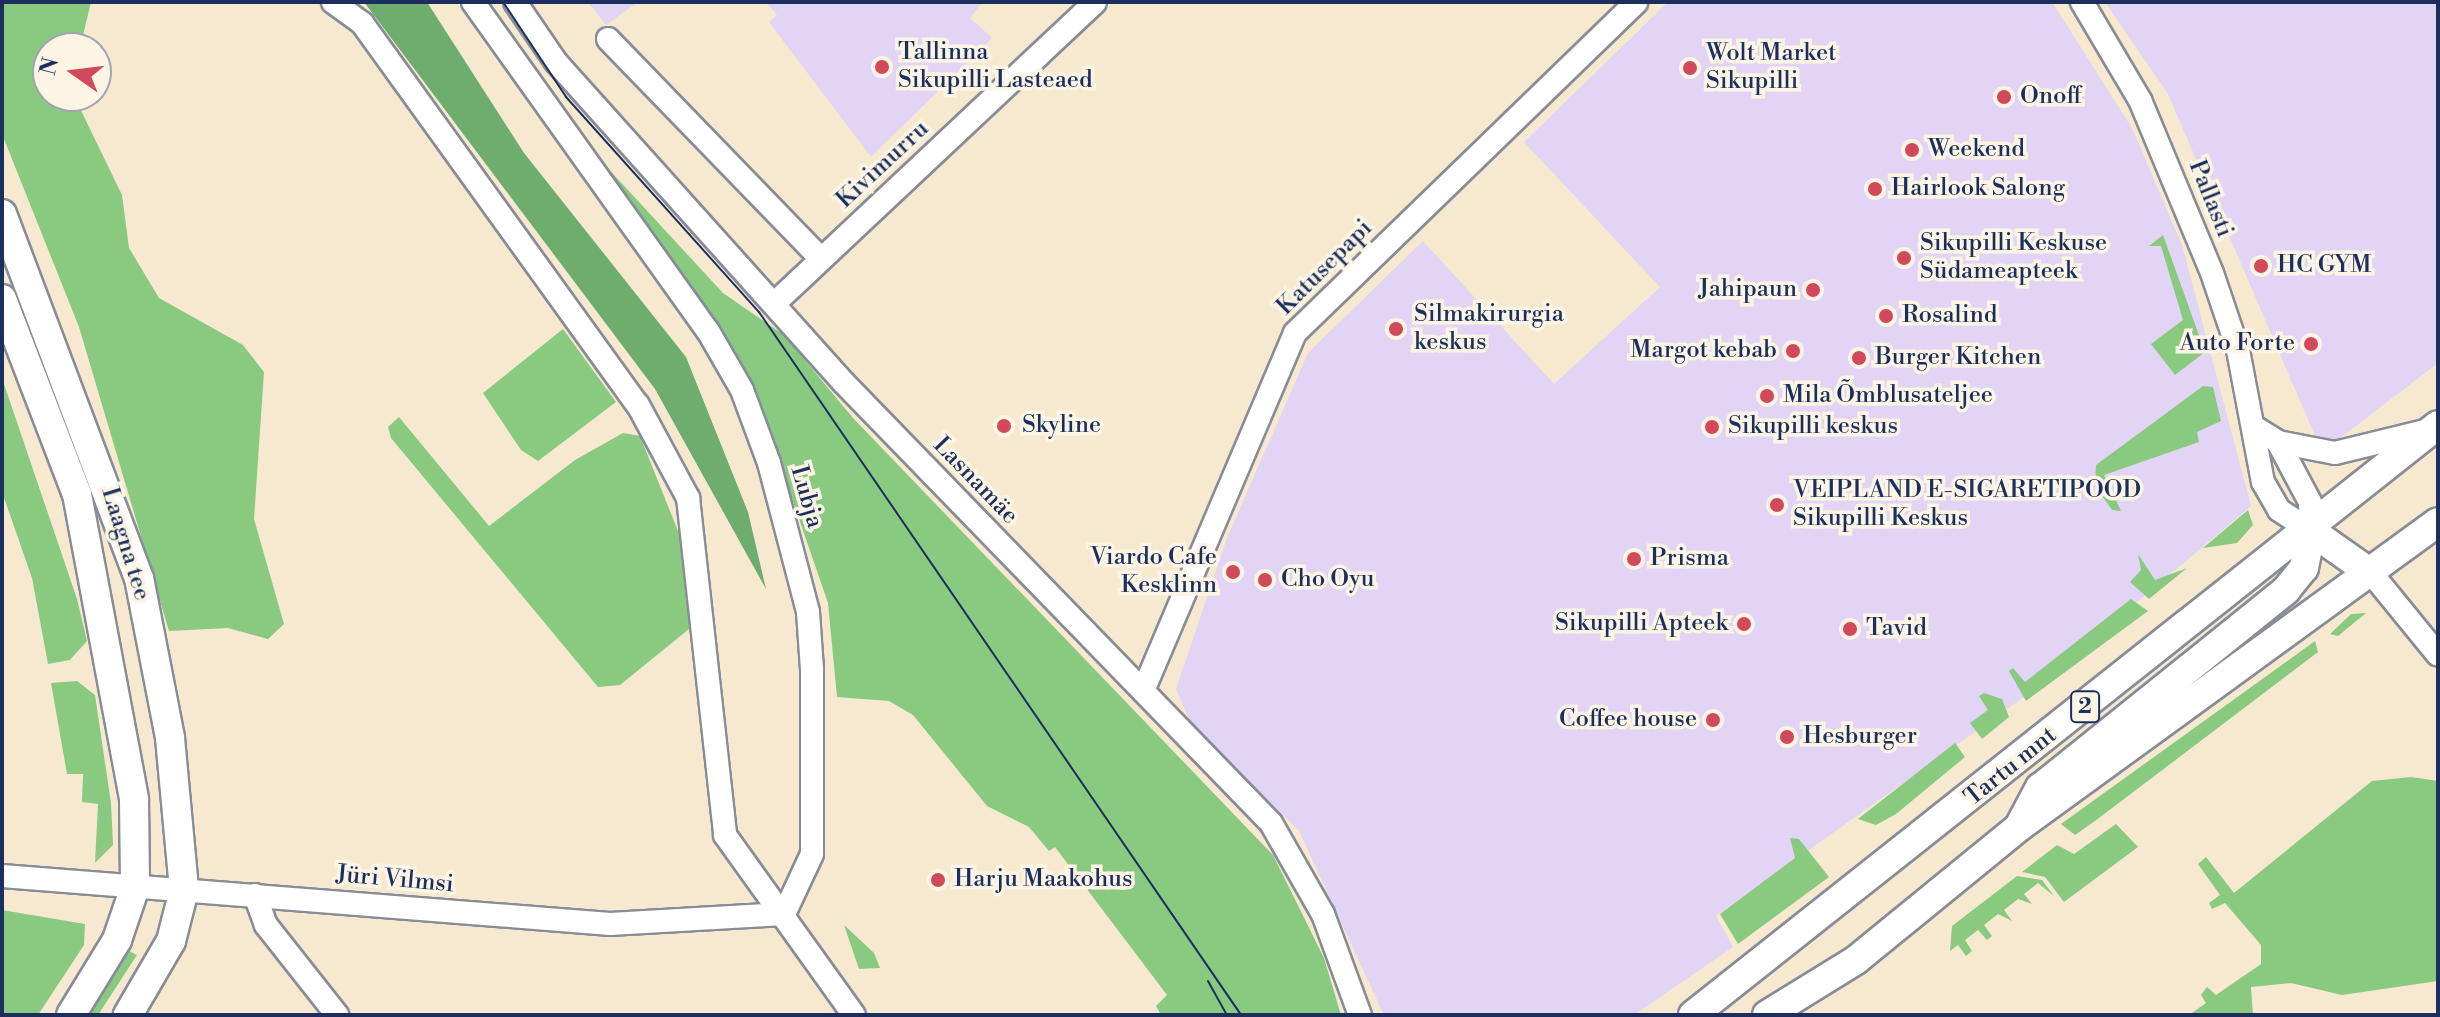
<!DOCTYPE html>
<meta charset="utf-8">
<style>
body{margin:0}
#map{position:relative;width:2440px;height:1017px;overflow:hidden;background:#f6e9d0;font-family:"Libre Bodoni",serif}
div>[style]{position:absolute}
[style*='--x']{left:calc(var(--x)*1px);top:calc(var(--y)*1px);width:calc(var(--w)*1px);rotate:calc(var(--a)*1deg)}
.built>*{inset:0;background:#e1d4f4}
.green>*{inset:0;background:#89c980}
.forest>*{inset:0;background:#6ead6e}
.roads{filter:drop-shadow(2px 0 #888c97) drop-shadow(-2px 0 #888c97) drop-shadow(0 2px #888c97) drop-shadow(0 -2px #888c97)}
.minor>*{height:22px;margin:-11px;padding:0 11px;transform-origin:11px;border-radius:11px;background:#fff}
.major>*{height:28px;margin:-14px;padding:0 14px;transform-origin:14px;border-radius:14px;background:#fff}
.tram>*{height:2px;margin:-1px;padding:0 1px;transform-origin:1px;border-radius:1px;background:#1b2f5e}
.dots>*{width:22px;height:22px;translate:-50% -50%;box-sizing:border-box;border:4px solid #fcf5e5;border-radius:50%}
span{translate:-50% -50%;white-space:nowrap;text-align:center;line-height:1.15;-webkit-text-stroke:7px #fcf5e5;paint-order:stroke}
.shield-label span{padding:2px 6px;background:#fcf5e5;border:2px solid;border-radius:6px;-webkit-text-stroke-width:0}
.shield-label{font-size:22px;color:#1b2f5e;font-weight:700}
.poi-label{font-size:24px;color:#1b2f5e}
.left{translate:0 -50%;text-align:left}
.right{translate:-100% -50%;text-align:right}
.street-label{font-size:24px;color:#1b2f5e}
.frame{position:absolute;inset:0;border:4px solid #1b2f5e;pointer-events:none}
.north{position:absolute;left:32px;top:32px;width:80px;height:80px;box-sizing:border-box;background:#fcf5e5;border:2px solid #a2a6af;border-radius:50%;rotate:284deg;font-size:22px;font-weight:700;line-height:32px;text-align:center;color:#1b2f5e}
.north::after{content:'';display:block;margin:auto;width:28px;height:36px;background:#d1495b;clip-path:polygon(50% 0,100% 100%,50% 72%,0 100%)}
</style>
<div id="map">
<div class="built">
<i style="clip-path:polygon(588px 2px,638px 2px,606px 25px)"></i>
<i style="clip-path:polygon(766px 2px,983px 2px,970px 18px,992px 38px,871px 157px,769px 22px,777px 15px)"></i>
<i style="clip-path:polygon(1668px 2px,2052px 2px,2132px 128px,2182px 245px,2251px 506px,2031px 692px,1716px 916px,1733px 947px,1634px 1015px,1384px 1015px,1299px 831px,1190px 721px,1176px 689px,1227px 538px,1308px 353px,1423px 241px,1554px 384px,1660px 287px,1524px 142px)"></i>
<i style="clip-path:polygon(2105px 2px,2438px 2px,2438px 363px,2322px 452px,2168px 94px)"></i>
</div>
<div class="green">
<i style="clip-path:polygon(2px 2px,91px 2px,80px 48px,48px 48px,48px 96px,74px 96px,122px 195px,129px 248px,159px 298px,243px 345px,264px 372px,254px 519px,284px 624px,268px 639px,228px 628px,169px 631px,79px 327px,2px 134px)"></i>
<i style="clip-path:polygon(579px 137px,723px 293px,784px 335px,853px 418px,1273px 855px,1324px 958px,1341px 1015px,1161px 1015px,1156px 1006px,1167px 995px,1055px 847px,1049px 851px,1029px 827px,987px 806px,913px 715px,889px 701px,837px 697px,828px 603px,758px 400px,722px 333px)"></i>
<i style="clip-path:polygon(2163px 235px,2205px 352px,2175px 375px,2151px 344px,2183px 320px,2161px 246px,2149px 246px)"></i>
<i style="clip-path:polygon(563px 329px,616px 402px,538px 461px,521px 450px,483px 393px)"></i>
<i style="clip-path:polygon(2px 378px,77px 599px,87px 641px,70px 660px,48px 664px,32px 578px,2px 492px)"></i>
<i style="clip-path:polygon(2203px 386px,2213px 387px,2221px 421px,2197px 432px,2199px 442px,2104px 475px,2121px 511px,2112px 510px,2095px 486px,2096px 465px)"></i>
<i style="clip-path:polygon(399px 417px,489px 526px,575px 460px,623px 433px,640px 436px,688px 556px,689px 629px,620px 685px,598px 687px,391px 438px,388px 427px)"></i>
<i style="clip-path:polygon(2248px 510px,2253px 525px,2237px 543px,2203px 548px)"></i>
<i style="clip-path:polygon(2138px 554px,2155px 580px,2187px 568px,2149px 599px,2130px 582px,2141px 570px)"></i>
<i style="clip-path:polygon(2131px 599px,2148px 611px,2026px 701px,2009px 671px,2013px 668px,2025px 682px)"></i>
<i style="clip-path:polygon(2366px 613px,2338px 636px,2330px 634px,2351px 614px)"></i>
<i style="clip-path:polygon(2315px 641px,2318px 652px,2095px 821px,2075px 835px,2061px 824px)"></i>
<i style="clip-path:polygon(77px 681px,95px 695px,111px 803px,113px 845px,95px 863px,98px 804px,82px 802px,83px 774px,67px 774px,51px 683px)"></i>
<i style="clip-path:polygon(1984px 693px,2002px 699px,2009px 717px,1982px 739px,1970px 723px,1988px 710px,1979px 696px)"></i>
<i style="clip-path:polygon(1955px 743px,1965px 757px,1896px 814px,1876px 825px,1858px 819px)"></i>
<i style="clip-path:polygon(2411px 777px,2438px 781px,2438px 981px,2342px 995px,2291px 983px,2251px 987px,2253px 1015px,2189px 1015px,2206px 1003px,2201px 995px,2207px 987px,2216px 995px,2261px 964px,2261px 945px,2225px 903px,2212px 909px,2209px 903px,2220px 895px,2198px 864px,2206px 857px,2234px 893px,2372px 781px)"></i>
<i style="clip-path:polygon(2116px 824px,2138px 847px,2064px 902px,2045px 877px,2022px 872px,2057px 845px,2074px 854px)"></i>
<i style="clip-path:polygon(1790px 838px,1799px 839px,1829px 877px,1738px 944px,1720px 914px,1795px 858px)"></i>
<i style="clip-path:polygon(2017px 876px,2042px 880px,2054px 896px,2038px 883px,2024px 894px,2032px 904px,2018px 899px,2004px 910px,2012px 921px,1998px 914px,1984px 925px,1992px 936px,1987px 940px,1978px 930px,1965px 940px,1972px 951px,1966px 956px,1958px 945px,1950px 951px,1952px 926px)"></i>
<i style="clip-path:polygon(2px 910px,85px 924px,84px 945px,38px 1015px,2px 1015px)"></i>
<i style="clip-path:polygon(844px 925px,874px 953px,880px 968px,859px 969px)"></i>
<i style="clip-path:polygon(129px 951px,137px 955px,98px 1015px,86px 1015px)"></i>
</div>
<div class="forest">
<i style="clip-path:polygon(364px 2px,427px 2px,524px 153px,686px 357px,748px 512px,766px 589px,655px 389px)"></i>
</div>
<div class="roads">
<div class="minor">
<i style="--x:333;--y:2;--w:36;--a:36"></i>
<i style="--x:362;--y:23;--w:471;--a:54.2"></i>
<i style="--x:638;--y:405;--w:106;--a:61.7"></i>
<i style="--x:688;--y:498;--w:339;--a:83.7"></i>
<i style="--x:725;--y:835;--w:221;--a:54.4"></i>
<i style="--x:473;--y:2;--w:404;--a:54.5"></i>
<i style="--x:708;--y:331;--w:68;--a:60"></i>
<i style="--x:742;--y:390;--w:78;--a:69.7"></i>
<i style="--x:769;--y:463;--w:154;--a:75.3"></i>
<i style="--x:808;--y:612;--w:57;--a:86"></i>
<i style="--x:812;--y:669;--w:185;--a:90"></i>
<i style="--x:812;--y:854;--w:66;--a:115"></i>
<i style="--x:515;--y:2;--w:73;--a:55.7"></i>
<i style="--x:556;--y:62;--w:431;--a:48.1"></i>
<i style="--x:844;--y:383;--w:613;--a:45.86"></i>
<i style="--x:1271;--y:823;--w:105;--a:60.3"></i>
<i style="--x:1323;--y:914;--w:108;--a:69.9"></i>
<i style="--x:2082;--y:2;--w:114;--a:59.4"></i>
<i style="--x:2140;--y:100;--w:187;--a:67.4"></i>
<i style="--x:2212;--y:273;--w:81;--a:71.3"></i>
<i style="--x:2238;--y:350;--w:134;--a:79.3"></i>
<i style="--x:2263;--y:482;--w:32;--a:60"></i>
<i style="--x:2279;--y:510;--w:38;--a:33"></i>
<i style="--x:608;--y:39;--w:306;--a:45.9"></i>
<i style="--x:777;--y:301;--w:436;--a:-43.2"></i>
<i style="--x:2256;--y:428;--w:26;--a:32"></i>
<i style="--x:2278;--y:442;--w:58;--a:10.9"></i>
<i style="--x:2335;--y:453;--w:97;--a:-13.7"></i>
<i style="--x:2278;--y:442;--w:68;--a:61.9"></i>
<i style="--x:2310;--y:502;--w:29;--a:88"></i>
<i style="--x:2372;--y:574;--w:104;--a:50.8"></i>
<i style="--x:1143;--y:691;--w:389;--a:-67"></i>
<i style="--x:1295;--y:333;--w:475;--a:-44.1"></i>
<i style="--x:2;--y:876;--w:610;--a:4.51"></i>
<i style="--x:610;--y:924;--w:174;--a:-3.3"></i>
<i style="--x:255;--y:895;--w:32;--a:70"></i>
<i style="--x:266;--y:925;--w:115;--a:51.7"></i>
</div>
<div class="major">
<i style="--x:2;--y:214;--w:389;--a:69.4"></i>
<i style="--x:139;--y:578;--w:163;--a:79"></i>
<i style="--x:170;--y:738;--w:153;--a:84.7"></i>
<i style="--x:184;--y:890;--w:53;--a:104.3"></i>
<i style="--x:171;--y:941;--w:86;--a:120.2"></i>
<i style="--x:2;--y:299;--w:209;--a:69"></i>
<i style="--x:77;--y:494;--w:311;--a:79.4"></i>
<i style="--x:134;--y:800;--w:87;--a:89.3"></i>
<i style="--x:135;--y:887;--w:56;--a:108.8"></i>
<i style="--x:117;--y:940;--w:88;--a:121.5"></i>
<i style="--x:2311;--y:531;--w:75;--a:35.2"></i>
<i style="--x:2021;--y:823;--w:40;--a:-62"></i>
<i style="--x:2040;--y:788;--w:316;--a:-38.8"></i>
<i style="--x:2286;--y:590;--w:28;--a:-51"></i>
<i style="--x:2304;--y:568;--w:38;--a:-79"></i>
<i style="--x:1693;--y:1015;--w:950;--a:-38.38"></i>
<i style="--x:1767;--y:1015;--w:105;--a:-31.7"></i>
<i style="--x:1856;--y:960;--w:210;--a:-39.2"></i>
<i style="--x:2019;--y:827;--w:518;--a:-36.05"></i>
</div>
</div>
<div class="tram">
<i style="--x:503;--y:2;--w:114;--a:56.4"></i>
<i style="--x:566;--y:97;--w:289;--a:48.1"></i>
<i style="--x:759;--y:312;--w:852;--a:55.56"></i>
<i style="--x:1208;--y:981;--w:39;--a:61"></i>
</div>
<div class="dots">
<i style="left:882px;top:67px;background:#d1495b"></i>
<i style="left:1690px;top:68px;background:#d1495b"></i>
<i style="left:2004px;top:97px;background:#d1495b"></i>
<i style="left:1912px;top:150px;background:#d1495b"></i>
<i style="left:1875px;top:189px;background:#d1495b"></i>
<i style="left:1904px;top:258px;background:#d1495b"></i>
<i style="left:2261px;top:266px;background:#d1495b"></i>
<i style="left:1813px;top:290px;background:#d1495b"></i>
<i style="left:1886px;top:316px;background:#d1495b"></i>
<i style="left:1396px;top:329px;background:#d1495b"></i>
<i style="left:2311px;top:344px;background:#d1495b"></i>
<i style="left:1793px;top:351px;background:#d1495b"></i>
<i style="left:1859px;top:358px;background:#d1495b"></i>
<i style="left:1767px;top:396px;background:#d1495b"></i>
<i style="left:1004px;top:426px;background:#d1495b"></i>
<i style="left:1712px;top:427px;background:#d1495b"></i>
<i style="left:1777px;top:505px;background:#d1495b"></i>
<i style="left:1634px;top:559px;background:#d1495b"></i>
<i style="left:1233px;top:572px;background:#d1495b"></i>
<i style="left:1265px;top:580px;background:#d1495b"></i>
<i style="left:1744px;top:624px;background:#d1495b"></i>
<i style="left:1850px;top:629px;background:#d1495b"></i>
<i style="left:1713px;top:720px;background:#d1495b"></i>
<i style="left:1787px;top:737px;background:#d1495b"></i>
<i style="left:938px;top:880px;background:#d1495b"></i>
</div>
<div class="shield-label">
<span style="left:2085px;top:707px">2</span>
</div>
<div class="poi-label">
<span class="left" style="left:898px;top:67px">Tallinna<br>Sikupilli Lasteaed</span>
<span class="left" style="left:1706px;top:68px">Wolt Market<br>Sikupilli</span>
<span class="left" style="left:2020px;top:97px">Onoff</span>
<span class="left" style="left:1928px;top:150px">Weekend</span>
<span class="left" style="left:1891px;top:189px">Hairlook Salong</span>
<span class="left" style="left:1920px;top:258px">Sikupilli Keskuse<br>Südameapteek</span>
<span class="left" style="left:2277px;top:266px">HC GYM</span>
<span class="right" style="left:1797px;top:290px">Jahipaun</span>
<span class="left" style="left:1414px;top:329px">Silmakirurgia<br>keskus</span>
<span class="left" style="left:1902px;top:316px">Rosalind</span>
<span class="right" style="left:2295px;top:344px">Auto Forte</span>
<span class="right" style="left:1777px;top:351px">Margot kebab</span>
<span class="left" style="left:1875px;top:358px">Burger Kitchen</span>
<span class="left" style="left:1783px;top:396px">Mila Õmblusateljee</span>
<span class="left" style="left:1022px;top:426px">Skyline</span>
<span class="left" style="left:1728px;top:427px">Sikupilli keskus</span>
<span class="left" style="left:1793px;top:505px">VEIPLAND E-SIGARETIPOOD<br>Sikupilli Keskus</span>
<span class="right" style="left:1217px;top:572px">Viardo Cafe<br>Kesklinn</span>
<span class="left" style="left:1650px;top:559px">Prisma</span>
<span class="left" style="left:1281px;top:580px">Cho Oyu</span>
<span class="right" style="left:1728px;top:624px">Sikupilli Apteek</span>
<span class="left" style="left:1866px;top:629px">Tavid</span>
<span class="right" style="left:1697px;top:720px">Coffee house</span>
<span class="left" style="left:1803px;top:737px">Hesburger</span>
<span class="left" style="left:954px;top:880px">Harju Maakohus</span>
</div>
<div class="street-label">
<span style="left:883px;top:165px;rotate:-43deg">Kivimurru</span>
<span style="left:2210px;top:199px;rotate:68deg">Pallasti</span>
<span style="left:1325px;top:268px;rotate:-45deg">Katusepapi</span>
<span style="left:975px;top:481px;rotate:46deg">Lasnamäe</span>
<span style="left:806px;top:497px;rotate:74deg">Lubja</span>
<span style="left:125px;top:544px;rotate:73deg">Laagna tee</span>
<span style="left:2011px;top:767px;rotate:-39deg">Tartu mnt</span>
<span style="left:395px;top:880px;rotate:5deg">Jüri Vilmsi</span>
</div>
<div class="frame"></div>
<div class="north">N</div>
</div>
